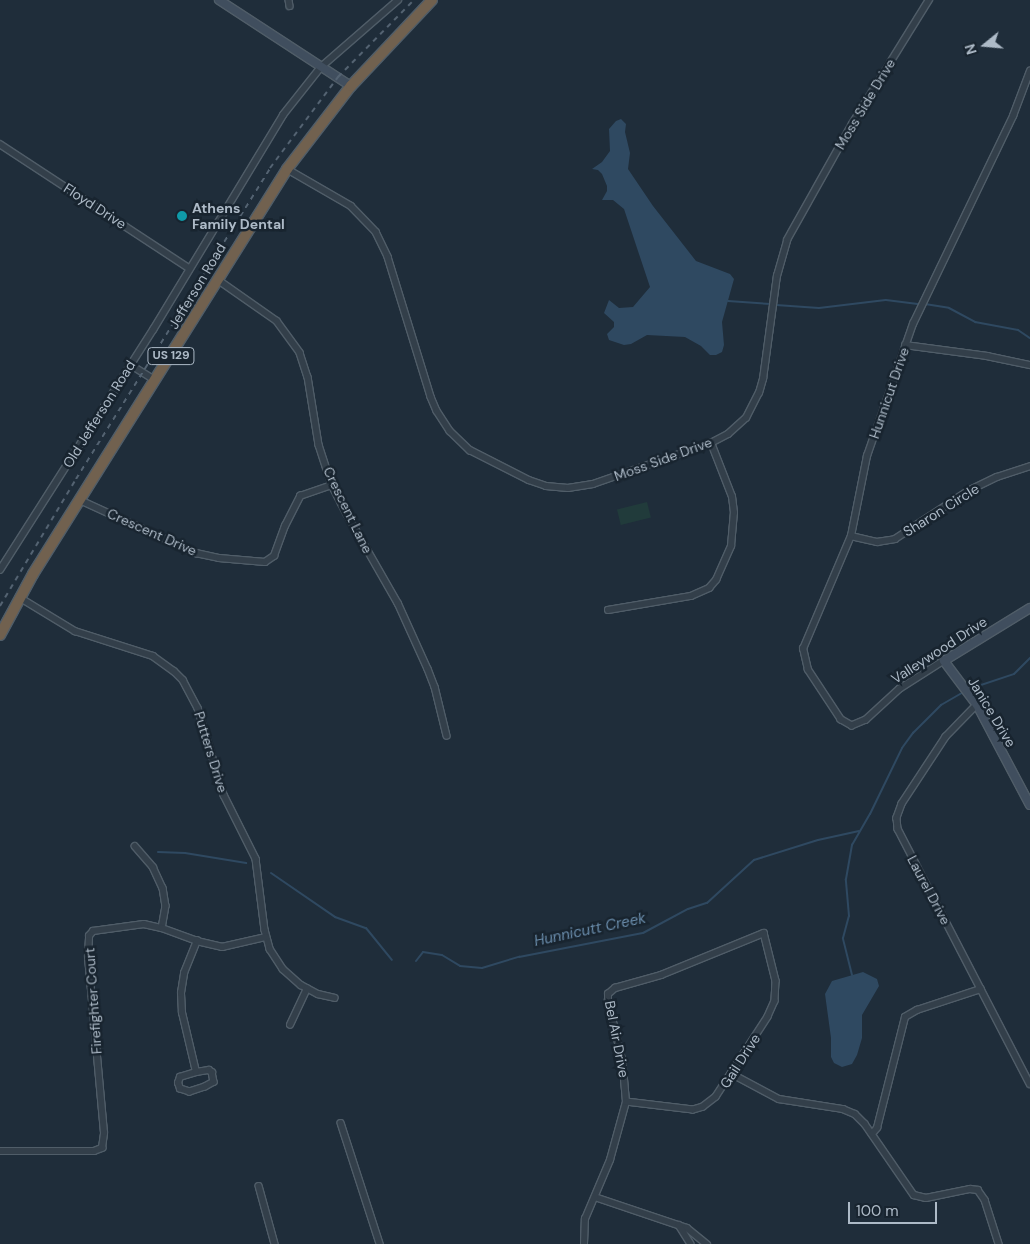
<!DOCTYPE html>
<style>
body{margin:0}
#map{position:relative;width:1030px;height:1244px;overflow:hidden;background:#1f2d3a;font-family:"DM Sans",sans-serif}
div>[style]{position:absolute}
[style*='--x']{left:calc(var(--x)*1px);top:calc(var(--y)*1px);width:calc(var(--w)*1px);rotate:calc(var(--a)*1deg)}
.green>*{inset:0;background:#213b3b;transform-origin:0 0}
.water>*{inset:0;background:#2f4961}
.stream>*{height:2px;margin:-1px;padding:0 1px;transform-origin:1px;border-radius:1px;background:#2f4961}
.roads{filter:drop-shadow(1px 0 #505d68) drop-shadow(-1px 0 #505d68) drop-shadow(0 1px #505d68) drop-shadow(0 -1px #505d68)}
.street>*{height:5.5px;margin:-2.75px;padding:0 2.75px;transform-origin:2.75px;border-radius:2.75px;background:#333f4a}
.secondary>*{height:8px;margin:-4px;padding:0 4px;transform-origin:4px;border-radius:4px;background:#404e5e}
.highway>*{height:10px;margin:-5px;padding:0 5px;transform-origin:5px;border-radius:5px;background:#71614f}
.rail>*{height:2px;margin-top:-1px;transform-origin:0;background:repeating-linear-gradient(90deg,#546372 0 5px,transparent 0 10px)}
.dots>*{width:14px;height:14px;translate:-50% -50%;box-sizing:border-box;border:2px solid #18242f;border-radius:50%}
span{translate:-50% -50%;white-space:nowrap;text-align:center;line-height:1.15;-webkit-text-stroke:5px #18242f;paint-order:stroke}
.shield-label span{padding:1px 4px;background:#18242f;border:1px solid;border-radius:4px;-webkit-text-stroke-width:0}
.shield-label{font-size:12px;color:#adbac7;font-weight:700}
.street-label{font-size:14px;color:#adbac7}
.poi-label{font-size:14px;color:#adbac7;font-weight:700}
.left{translate:0 -50%;text-align:left}
.water-label{font-size:15px;color:#6b8ead;font-style:italic}
.north{position:absolute;left:960px;top:20px;width:50px;height:50px;-webkit-text-stroke:4px #18242f;paint-order:stroke;rotate:253deg;font-size:14px;font-weight:700;line-height:20px;text-align:center;color:#adbac7}
.north::after{content:'';display:block;margin:auto;width:18px;height:22px;background:#adbac7;clip-path:polygon(50% 0,100% 100%,50% 72%,0 100%)}
.scale{position:absolute;left:848px;top:1202px;width:89px;height:22px;box-sizing:border-box;border:2px solid #adbac7;border-top:0;padding-left:6px;font-size:15px;line-height:18px;white-space:nowrap;color:#adbac7;-webkit-text-stroke:4px #18242f;paint-order:stroke}
</style>
<div id="map">
<div class="green">
<i style="left:647px;top:502px;width:16px;height:31px;rotate:76deg"></i>
</div>
<div class="water">
<i style="clip-path:polygon(621px 119px,626px 124px,625px 132px,630px 153px,628px 169px,653px 206px,696px 261px,730px 274px,734px 279px,722px 322px,724px 345px,722px 352px,716px 355px,710px 355px,701px 346px,685px 337px,647px 335px,631px 344px,624px 345px,609px 340px,607px 334px,614px 327px,614px 322px,604px 313px,609px 300px,619px 308px,633px 307px,650px 287px,624px 209px,613px 200px,602px 200px,607px 191px,607px 186px,602px 174px,598px 170px,592px 169px,602px 162px,610px 151px,609px 129px,616px 121px)"></i>
<i style="clip-path:polygon(863px 972px,877px 979px,879px 986px,862px 1015px,862px 1038px,857px 1055px,852px 1064px,842px 1067px,834px 1063px,831px 1057px,831px 1038px,825px 994px,832px 981px)"></i>
</div>
<div class="stream">
<i style="--x:728;--y:301;--w:43;--a:4"></i>
<i style="--x:925;--y:304;--w:24;--a:9"></i>
<i style="--x:949;--y:308;--w:30;--a:28"></i>
<i style="--x:975;--y:322;--w:44;--a:10.5"></i>
<i style="--x:1018;--y:330;--w:14;--a:34"></i>
<i style="--x:776;--y:305;--w:43;--a:4"></i>
<i style="--x:819;--y:308;--w:67;--a:-6.8"></i>
<i style="--x:886;--y:300;--w:34;--a:7"></i>
<i style="--x:969;--y:689;--w:47;--a:-18.4"></i>
<i style="--x:1014;--y:674;--w:23;--a:-45"></i>
<i style="--x:158;--y:852;--w:27;--a:2"></i>
<i style="--x:185;--y:853;--w:62;--a:9.3"></i>
<i style="--x:271;--y:873;--w:78;--a:34.5"></i>
<i style="--x:335;--y:917;--w:33;--a:20"></i>
<i style="--x:366;--y:928;--w:41;--a:50.9"></i>
<i style="--x:416;--y:961;--w:11;--a:-52"></i>
<i style="--x:423;--y:952;--w:19;--a:9"></i>
<i style="--x:442;--y:955;--w:21;--a:31"></i>
<i style="--x:460;--y:966;--w:22;--a:5"></i>
<i style="--x:482;--y:968;--w:39;--a:-17"></i>
<i style="--x:519;--y:957;--w:126;--a:-11"></i>
<i style="--x:643;--y:933;--w:51;--a:-28.1"></i>
<i style="--x:688;--y:909;--w:20;--a:-18"></i>
<i style="--x:707;--y:903;--w:64;--a:-42.5"></i>
<i style="--x:754;--y:860;--w:67;--a:-17.4"></i>
<i style="--x:818;--y:840;--w:42;--a:-12.4"></i>
<i style="--x:852;--y:975;--w:38;--a:-104"></i>
<i style="--x:843;--y:938;--w:23;--a:-75"></i>
<i style="--x:849;--y:916;--w:37;--a:-95"></i>
<i style="--x:846;--y:879;--w:35;--a:-80"></i>
<i style="--x:852;--y:845;--w:36;--a:-60"></i>
<i style="--x:870;--y:814;--w:73;--a:-64.1"></i>
<i style="--x:902;--y:748;--w:19;--a:-54"></i>
<i style="--x:913;--y:733;--w:40;--a:-45"></i>
<i style="--x:941;--y:705;--w:28;--a:-30"></i>
</div>
<div class="roads">
<div class="street">
<i style="--x:289;--y:0;--w:6;--a:81"></i>
<i style="--x:0;--y:144;--w:226;--a:33.3"></i>
<i style="--x:287;--y:169;--w:74;--a:30"></i>
<i style="--x:351;--y:206;--w:36;--a:46"></i>
<i style="--x:376;--y:232;--w:28;--a:64"></i>
<i style="--x:388;--y:257;--w:146;--a:72.9"></i>
<i style="--x:431;--y:397;--w:15;--a:67"></i>
<i style="--x:437;--y:411;--w:24;--a:57"></i>
<i style="--x:450;--y:431;--w:28;--a:44"></i>
<i style="--x:470;--y:450;--w:66;--a:27"></i>
<i style="--x:529;--y:480;--w:18;--a:19"></i>
<i style="--x:546;--y:486;--w:22;--a:5"></i>
<i style="--x:568;--y:488;--w:25;--a:-9"></i>
<i style="--x:593;--y:484;--w:125;--a:-19.2"></i>
<i style="--x:711;--y:443;--w:19;--a:-28"></i>
<i style="--x:728;--y:434;--w:24;--a:-42"></i>
<i style="--x:746;--y:418;--w:28;--a:-63"></i>
<i style="--x:759;--y:393;--w:15;--a:-74"></i>
<i style="--x:763;--y:379;--w:104;--a:-82.3"></i>
<i style="--x:777;--y:276;--w:37;--a:-74"></i>
<i style="--x:787;--y:240;--w:133;--a:-60.7"></i>
<i style="--x:852;--y:124;--w:146;--a:-58.2"></i>
<i style="--x:217;--y:279;--w:73;--a:35"></i>
<i style="--x:277;--y:321;--w:39;--a:54"></i>
<i style="--x:300;--y:353;--w:25;--a:72"></i>
<i style="--x:308;--y:377;--w:69;--a:80.8"></i>
<i style="--x:319;--y:445;--w:42;--a:72"></i>
<i style="--x:332;--y:485;--w:33;--a:63"></i>
<i style="--x:347;--y:514;--w:103;--a:60.2"></i>
<i style="--x:398;--y:603;--w:72;--a:65.6"></i>
<i style="--x:428;--y:669;--w:19;--a:69"></i>
<i style="--x:435;--y:687;--w:50;--a:76.2"></i>
<i style="--x:905;--y:345;--w:83;--a:7.6"></i>
<i style="--x:987;--y:356;--w:44;--a:11.8"></i>
<i style="--x:131;--y:365;--w:28;--a:32"></i>
<i style="--x:80;--y:500;--w:128;--a:24.6"></i>
<i style="--x:196;--y:553;--w:24;--a:12"></i>
<i style="--x:219;--y:558;--w:46;--a:5"></i>
<i style="--x:265;--y:562;--w:11;--a:-34"></i>
<i style="--x:274;--y:556;--w:32;--a:-70"></i>
<i style="--x:285;--y:526;--w:34;--a:-63"></i>
<i style="--x:300;--y:496;--w:34;--a:-19"></i>
<i style="--x:851;--y:536;--w:27;--a:13"></i>
<i style="--x:877;--y:542;--w:18;--a:-9"></i>
<i style="--x:895;--y:539;--w:87;--a:-33.3"></i>
<i style="--x:968;--y:491;--w:32;--a:-26"></i>
<i style="--x:997;--y:477;--w:35;--a:-18"></i>
<i style="--x:0;--y:570;--w:285;--a:-57.5"></i>
<i style="--x:153;--y:330;--w:251;--a:-58.8"></i>
<i style="--x:283;--y:115;--w:61;--a:-51.6"></i>
<i style="--x:321;--y:67;--w:102;--a:-41"></i>
<i style="--x:19;--y:597;--w:66;--a:31.3"></i>
<i style="--x:75;--y:631;--w:82;--a:17.8"></i>
<i style="--x:153;--y:656;--w:26;--a:36"></i>
<i style="--x:174;--y:671;--w:13;--a:45"></i>
<i style="--x:183;--y:680;--w:32;--a:62"></i>
<i style="--x:198;--y:708;--w:91;--a:73.4"></i>
<i style="--x:224;--y:795;--w:72;--a:63.4"></i>
<i style="--x:256;--y:859;--w:72;--a:82.8"></i>
<i style="--x:265;--y:930;--w:20;--a:75"></i>
<i style="--x:270;--y:949;--w:24;--a:57"></i>
<i style="--x:283;--y:969;--w:24;--a:42"></i>
<i style="--x:301;--y:985;--w:19;--a:28"></i>
<i style="--x:318;--y:994;--w:17;--a:13"></i>
<i style="--x:608;--y:610;--w:84;--a:-9.6"></i>
<i style="--x:691;--y:596;--w:20;--a:-24"></i>
<i style="--x:709;--y:588;--w:11;--a:-49"></i>
<i style="--x:716;--y:580;--w:37;--a:-66"></i>
<i style="--x:731;--y:546;--w:33;--a:-85"></i>
<i style="--x:734;--y:513;--w:16;--a:-97"></i>
<i style="--x:732;--y:497;--w:58;--a:-111.3"></i>
<i style="--x:944;--y:661;--w:52;--a:147.5"></i>
<i style="--x:900;--y:689;--w:46;--a:137.6"></i>
<i style="--x:866;--y:720;--w:15;--a:157"></i>
<i style="--x:852;--y:726;--w:13;--a:-151"></i>
<i style="--x:841;--y:720;--w:60;--a:-123.4"></i>
<i style="--x:808;--y:670;--w:22;--a:-103"></i>
<i style="--x:803;--y:649;--w:123;--a:-67"></i>
<i style="--x:851;--y:536;--w:82;--a:-78.7"></i>
<i style="--x:867;--y:456;--w:140;--a:-70.8"></i>
<i style="--x:913;--y:324;--w:231;--a:-64.3"></i>
<i style="--x:1013;--y:116;--w:48;--a:-69.3"></i>
<i style="--x:977;--y:705;--w:45;--a:134.1"></i>
<i style="--x:946;--y:737;--w:80;--a:123.3"></i>
<i style="--x:902;--y:804;--w:15;--a:110"></i>
<i style="--x:897;--y:818;--w:11;--a:85"></i>
<i style="--x:898;--y:829;--w:287;--a:62.6"></i>
<i style="--x:135;--y:846;--w:28;--a:49"></i>
<i style="--x:153;--y:867;--w:23;--a:65"></i>
<i style="--x:163;--y:888;--w:18;--a:81"></i>
<i style="--x:166;--y:906;--w:22;--a:100"></i>
<i style="--x:290;--y:1025;--w:40;--a:-65"></i>
<i style="--x:196;--y:1072;--w:13;--a:-9"></i>
<i style="--x:209;--y:1070;--w:4;--a:34"></i>
<i style="--x:212;--y:1072;--w:10;--a:79"></i>
<i style="--x:214;--y:1082;--w:10;--a:151"></i>
<i style="--x:205;--y:1087;--w:16;--a:162"></i>
<i style="--x:190;--y:1092;--w:10;--a:-163"></i>
<i style="--x:180;--y:1089;--w:6;--a:-108"></i>
<i style="--x:178;--y:1083;--w:6;--a:-72"></i>
<i style="--x:180;--y:1077;--w:17;--a:-17"></i>
<i style="--x:196;--y:1072;--w:61;--a:-103.3"></i>
<i style="--x:182;--y:1013;--w:20;--a:-93"></i>
<i style="--x:181;--y:993;--w:20;--a:-81"></i>
<i style="--x:184;--y:973;--w:35;--a:-68"></i>
<i style="--x:732;--y:1074;--w:53;--a:28"></i>
<i style="--x:779;--y:1099;--w:65;--a:8.9"></i>
<i style="--x:843;--y:1109;--w:13;--a:23"></i>
<i style="--x:855;--y:1114;--w:14;--a:45"></i>
<i style="--x:865;--y:1124;--w:86;--a:55.4"></i>
<i style="--x:914;--y:1195;--w:12;--a:14"></i>
<i style="--x:926;--y:1198;--w:45;--a:-11.6"></i>
<i style="--x:970;--y:1189;--w:8;--a:7"></i>
<i style="--x:978;--y:1190;--w:12;--a:55"></i>
<i style="--x:985;--y:1200;--w:46;--a:72.3"></i>
<i style="--x:341;--y:1123;--w:127;--a:72.1"></i>
<i style="--x:872;--y:1134;--w:8;--a:-50"></i>
<i style="--x:877;--y:1128;--w:114;--a:-75.8"></i>
<i style="--x:905;--y:1017;--w:14;--a:-30"></i>
<i style="--x:917;--y:1010;--w:67;--a:-18.2"></i>
<i style="--x:0;--y:1151;--w:94;--a:0"></i>
<i style="--x:94;--y:1151;--w:9;--a:-21"></i>
<i style="--x:102;--y:1148;--w:15;--a:-82"></i>
<i style="--x:104;--y:1133;--w:177;--a:-95.2"></i>
<i style="--x:88;--y:957;--w:21;--a:-87"></i>
<i style="--x:89;--y:936;--w:6;--a:-51"></i>
<i style="--x:93;--y:931;--w:51;--a:-7.8"></i>
<i style="--x:144;--y:924;--w:18;--a:13"></i>
<i style="--x:162;--y:928;--w:37;--a:20"></i>
<i style="--x:197;--y:941;--w:26;--a:13"></i>
<i style="--x:222;--y:947;--w:45;--a:-12.8"></i>
<i style="--x:259;--y:1186;--w:60;--a:74.6"></i>
<i style="--x:595;--y:1197;--w:97;--a:18.6"></i>
<i style="--x:687;--y:1228;--w:26;--a:39"></i>
<i style="--x:679;--y:1225;--w:22;--a:58"></i>
<i style="--x:584;--y:1244;--w:25;--a:-88"></i>
<i style="--x:585;--y:1219;--w:64;--a:-67"></i>
<i style="--x:610;--y:1160;--w:60;--a:-74.6"></i>
<i style="--x:626;--y:1102;--w:38;--a:-95"></i>
<i style="--x:623;--y:1064;--w:65;--a:-103.4"></i>
<i style="--x:608;--y:1001;--w:7;--a:-90"></i>
<i style="--x:608;--y:994;--w:9;--a:-41"></i>
<i style="--x:615;--y:988;--w:48;--a:-15.8"></i>
<i style="--x:661;--y:975;--w:111;--a:-22.2"></i>
<i style="--x:764;--y:933;--w:49;--a:76"></i>
<i style="--x:776;--y:981;--w:20;--a:93"></i>
<i style="--x:775;--y:1001;--w:17;--a:114"></i>
<i style="--x:768;--y:1017;--w:95;--a:123"></i>
<i style="--x:716;--y:1097;--w:16;--a:142"></i>
<i style="--x:703;--y:1107;--w:10;--a:163"></i>
<i style="--x:693;--y:1110;--w:67;--a:-173.2"></i>
</div>
<div class="secondary">
<i style="--x:219;--y:0;--w:158;--a:33.1"></i>
<i style="--x:1030;--y:608;--w:101;--a:148.4"></i>
<i style="--x:944;--y:661;--w:55;--a:53.1"></i>
<i style="--x:977;--y:705;--w:113;--a:62.1"></i>
</div>
<div class="highway">
<i style="--x:0;--y:635;--w:69;--a:-61.6"></i>
<i style="--x:33;--y:574;--w:478;--a:-57.9"></i>
<i style="--x:287;--y:169;--w:105;--a:-52.4"></i>
<i style="--x:351;--y:86;--w:118;--a:-46.7"></i>
</div>
</div>
<div class="rail">
<i style="--x:0;--y:606;--w:148;--a:-59.1"></i>
<i style="--x:76;--y:479;--w:367;--a:-58"></i>
<i style="--x:270;--y:168;--w:114;--a:-53.2"></i>
<i style="--x:338;--y:77;--w:108;--a:-45.4"></i>
</div>
<div class="dots">
<i style="left:182px;top:216px;background:#0f9aa8"></i>
</div>
<div class="shield-label">
<span style="left:171px;top:356px">US 129</span>
</div>
<div class="street-label">
<span style="left:865px;top:104px;rotate:-59deg">Moss Side Drive</span>
<span style="left:95px;top:206px;rotate:33deg">Floyd Drive</span>
<span style="left:197px;top:286px;rotate:-59deg">Jefferson Road</span>
<span style="left:889px;top:393px;rotate:-71deg">Hunnicut Drive</span>
<span style="left:99px;top:414px;rotate:-58deg">Old Jefferson Road</span>
<span style="left:663px;top:459px;rotate:-20deg">Moss Side Drive</span>
<span style="left:348px;top:510px;rotate:64deg">Crescent Lane</span>
<span style="left:941px;top:510px;rotate:-32deg">Sharon Circle</span>
<span style="left:152px;top:532px;rotate:24deg">Crescent Drive</span>
<span style="left:939px;top:650px;rotate:-33deg">Valleywood Drive</span>
<span style="left:992px;top:712px;rotate:59deg">Janice Drive</span>
<span style="left:211px;top:752px;rotate:73deg">Putters Drive</span>
<span style="left:929px;top:890px;rotate:62deg">Laurel Drive</span>
<span style="left:93px;top:1001px;rotate:-94deg">Firefighter Court</span>
<span style="left:617px;top:1039px;rotate:79deg">Bel Air Drive</span>
<span style="left:740px;top:1061px;rotate:-57deg">Gail Drive</span>
</div>
<div class="poi-label">
<span class="left" style="left:192px;top:216px">Athens<br>Family Dental</span>
</div>
<div class="water-label">
<span style="left:590px;top:930px;rotate:-12deg">Hunnicutt Creek</span>
</div>
<div class="north">N</div>
<div class="scale">100 m</div>
</div>
